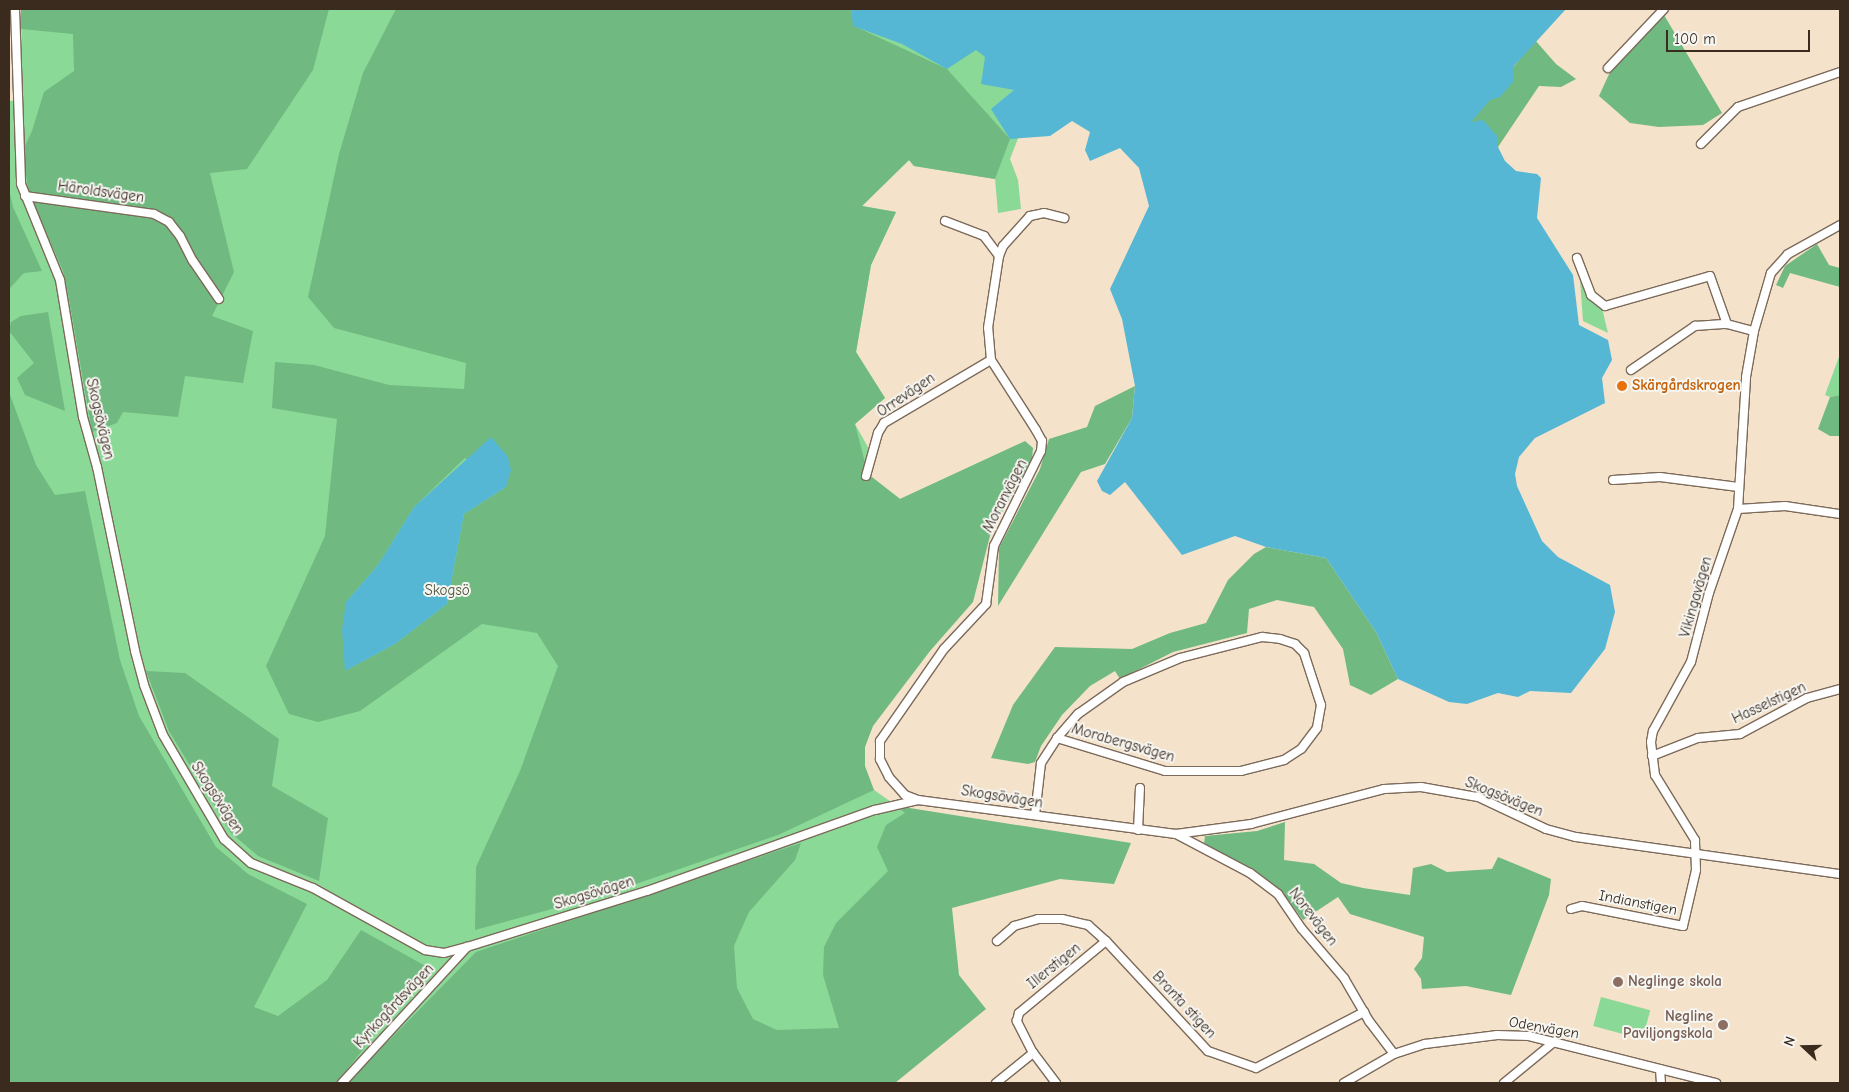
<!DOCTYPE html>
<meta charset="utf-8">
<style>
body{margin:0}
#map{position:relative;width:1849px;height:1092px;overflow:hidden;background:#f4e2ca;font-family:"Comic Neue",sans-serif}
div>[style]{position:absolute}
[style*='--x']{left:calc(var(--x)*1px);top:calc(var(--y)*1px);width:calc(var(--w)*1px);rotate:calc(var(--a)*1deg)}
.green>*{inset:0;background:#8bd997;transform-origin:0 0}
.forest>*{inset:0;background:#70b980}
.water>*{inset:0;background:#56b7d4}
.roads{filter:drop-shadow(1px 0 #7c6a5a) drop-shadow(-1px 0 #7c6a5a) drop-shadow(0 1px #7c6a5a) drop-shadow(0 -1px #7c6a5a)}
.street>*{height:8px;margin:-4px;padding:0 4px;transform-origin:4px;border-radius:4px;background:#fff}
.dots>*{width:14px;height:14px;translate:-50% -50%;box-sizing:border-box;border:2px solid #f6f6f2;border-radius:50%}
span{translate:-50% -50%;white-space:nowrap;text-align:center;line-height:1.15;-webkit-text-stroke:4px #f6f6f2;paint-order:stroke}
.street-label{font-size:15px;color:#3b2a1e}
.food-label{font-size:15px;color:#c56008;font-weight:700}
.left{translate:0 -50%;text-align:left}
.park-label{font-size:15px;color:#4f563c}
.education-label{font-size:15px;color:#785e54;font-weight:700}
.right{translate:-100% -50%;text-align:right}
.frame{position:absolute;inset:0;border:10px solid #3b2a1e;pointer-events:none}
.north{position:absolute;left:1779px;top:1022px;width:50px;height:50px;-webkit-text-stroke:4px #f6f6f2;paint-order:stroke;rotate:291deg;font-size:14px;font-weight:700;line-height:20px;text-align:center;color:#3b2a1e}
.north::after{content:'';display:block;margin:auto;width:18px;height:22px;background:#3b2a1e;clip-path:polygon(50% 0,100% 100%,50% 72%,0 100%)}
.scale{position:absolute;left:1666px;top:30px;width:144px;height:22px;box-sizing:border-box;border:2px solid #3b2a1e;border-top:0;padding-left:6px;font-size:15px;line-height:18px;white-space:nowrap;color:#3b2a1e;-webkit-text-stroke:4px #f6f6f2;paint-order:stroke}
</style>
<div id="map">
<div class="green">
<i style="clip-path:polygon(21px 9px,1068px 9px,1010px 159px,1018px 180px,1021px 209px,998px 213px,995px 179px,914px 166px,909px 160px,862px 206px,896px 212px,871px 265px,856px 352px,885px 398px,855px 424px,874px 458px,868px 474px,900px 499px,1015px 446px,861px 731px,860px 764px,874px 790px,897px 806px,992px 837px,796px 1083px,9px 1083px,9px 101px,22px 100px)"></i>
<i style="clip-path:polygon(1580px 280px,1602px 308px,1608px 333px,1583px 321px)"></i>
<i style="clip-path:polygon(1840px 354px,1840px 395px,1830px 397px,1825px 395px)"></i>
<i style="left:1601px;top:997px;width:51px;height:30px;rotate:15deg"></i>
</div>
<div class="forest">
<i style="clip-path:polygon(21px 9px,329px 9px,313px 70px,247px 169px,210px 173px,234px 272px,212px 316px,253px 331px,243px 383px,185px 376px,178px 417px,123px 412px,117px 423px,92px 432px,68px 293px,63px 271px,28px 190px,23px 150px,32px 131px,44px 92px,74px 71px,73px 34px,21px 29px)"></i>
<i style="clip-path:polygon(evenodd,396px 9px,851px 9px,854px 26px,947px 69px,1010px 139px,995px 179px,914px 166px,909px 160px,862px 206px,896px 212px,871px 265px,856px 352px,885px 398px,855px 424px,868px 474px,900px 499px,1025px 441px,1033px 448px,1032px 459px,991px 532px,973px 602px,930px 651px,873px 726px,865px 747px,865px 766px,874px 790px,778px 835px,607px 894px,475px 930px,476px 867px,520px 771px,558px 666px,537px 633px,482px 624px,360px 711px,318px 722px,289px 714px,266px 666px,325px 536px,337px 419px,272px 408px,275px 362px,314px 365px,389px 385px,464px 389px,466px 363px,334px 328px,308px 297px,339px 154px,363px 73px,396px 9px,465px 458px,506px 487px,464px 514px,447px 604px,395px 644px,345px 671px,346px 602px,378px 565px,414px 507px,465px 458px)"></i>
<i style="clip-path:polygon(1664px 15px,1722px 113px,1703px 125px,1659px 127px,1630px 123px,1599px 96px,1610px 72px)"></i>
<i style="clip-path:polygon(1535px 40px,1556px 64px,1576px 79px,1561px 87px,1539px 86px,1498px 147px,1470px 122px)"></i>
<i style="clip-path:polygon(9px 189px,13px 207px,42px 271px,24px 273px,9px 289px)"></i>
<i style="clip-path:polygon(1817px 244px,1829px 265px,1840px 268px,1840px 287px,1790px 273px,1783px 288px,1776px 285px,1785px 266px)"></i>
<i style="clip-path:polygon(48px 312px,65px 411px,25px 395px,17px 378px,34px 363px,9px 331px,11px 322px,21px 316px)"></i>
<i style="clip-path:polygon(1135px 386px,1132px 418px,1105px 464px,1081px 472px,998px 606px,999px 548px,1040px 469px,1049px 439px,1087px 427px,1095px 406px)"></i>
<i style="clip-path:polygon(9px 392px,36px 465px,55px 495px,85px 491px,120px 660px,139px 716px,216px 847px,248px 874px,307px 904px,254px 1007px,278px 1016px,327px 980px,361px 930px,429px 968px,336px 1083px,9px 1083px)"></i>
<i style="clip-path:polygon(1840px 395px,1840px 436px,1830px 436px,1818px 429px,1830px 397px)"></i>
<i style="clip-path:polygon(1266px 547px,1326px 558px,1376px 632px,1398px 679px,1371px 695px,1350px 685px,1343px 649px,1314px 607px,1277px 600px,1249px 609px,1247px 633px,1173px 652px,1120px 679px,1115px 671px,1090px 686px,1062px 715px,1041px 746px,1035px 762px,1028px 764px,991px 758px,1013px 705px,1055px 647px,1132px 649px,1170px 633px,1206px 623px,1228px 580px,1254px 554px)"></i>
<i style="clip-path:polygon(146px 671px,185px 673px,279px 739px,272px 786px,328px 818px,319px 881px,258px 856px,231px 833px,169px 731px)"></i>
<i style="clip-path:polygon(897px 806px,1131px 843px,1114px 884px,1060px 879px,952px 908px,959px 975px,986px 1009px,895px 1083px,347px 1083px,476px 952px,801px 843px,795px 860px,749px 912px,740px 932px,734px 946px,737px 988px,753px 1019px,777px 1030px,839px 1028px,823px 975px,824px 947px,836px 923px,888px 871px,877px 847px,886px 825px,905px 813px)"></i>
<i style="clip-path:polygon(1285px 822px,1284px 860px,1314px 864px,1341px 883px,1363px 888px,1410px 895px,1413px 868px,1431px 864px,1447px 872px,1492px 869px,1498px 857px,1551px 879px,1549px 895px,1511px 995px,1466px 986px,1422px 989px,1421px 979px,1414px 969px,1422px 958px,1424px 937px,1350px 914px,1338px 897px,1303px 920px,1286px 897px,1261px 876px,1204px 844px,1205px 836px,1257px 831px)"></i>
</div>
<div class="water">
<i style="clip-path:polygon(851px 9px,1566px 9px,1514px 66px,1513px 82px,1500px 97px,1490px 100px,1471px 122px,1483px 120px,1498px 137px,1498px 147px,1505px 161px,1516px 171px,1537px 174px,1541px 178px,1537px 218px,1573px 275px,1579px 325px,1608px 340px,1612px 360px,1602px 378px,1605px 403px,1535px 438px,1519px 457px,1515px 474px,1517px 486px,1542px 541px,1558px 557px,1610px 585px,1615px 612px,1605px 649px,1571px 693px,1530px 691px,1518px 697px,1498px 693px,1467px 704px,1449px 702px,1398px 679px,1376px 632px,1326px 558px,1266px 547px,1235px 536px,1182px 555px,1125px 482px,1110px 495px,1102px 491px,1097px 481px,1132px 418px,1135px 386px,1122px 319px,1110px 289px,1149px 206px,1139px 168px,1120px 148px,1090px 161px,1085px 150px,1090px 132px,1072px 121px,1050px 136px,1010px 139px,991px 109px,1014px 90px,981px 84px,985px 57px,976px 50px,947px 69px,902px 44px,853px 26px)"></i>
<i style="clip-path:polygon(491px 437px,508px 457px,511px 470px,506px 487px,464px 514px,447px 604px,395px 644px,345px 671px,342px 630px,346px 602px,378px 565px,414px 507px)"></i>
</div>
<div class="roads">
<div class="street">
<i style="--x:15;--y:9;--w:175;--a:88"></i>
<i style="--x:21;--y:184;--w:104;--a:67.9"></i>
<i style="--x:60;--y:280;--w:139;--a:80.5"></i>
<i style="--x:83;--y:417;--w:52;--a:74.4"></i>
<i style="--x:97;--y:467;--w:188;--a:78.3"></i>
<i style="--x:135;--y:651;--w:35;--a:75"></i>
<i style="--x:144;--y:685;--w:53;--a:69.2"></i>
<i style="--x:163;--y:735;--w:121;--a:59.6"></i>
<i style="--x:224;--y:839;--w:36;--a:42"></i>
<i style="--x:251;--y:863;--w:67;--a:22"></i>
<i style="--x:313;--y:888;--w:128;--a:29"></i>
<i style="--x:425;--y:950;--w:19;--a:9"></i>
<i style="--x:444;--y:953;--w:24;--a:-15"></i>
<i style="--x:467;--y:947;--w:189;--a:-17.3"></i>
<i style="--x:647;--y:891;--w:242;--a:-19.6"></i>
<i style="--x:875;--y:810;--w:44;--a:-13.1"></i>
<i style="--x:918;--y:800;--w:260;--a:7.5"></i>
<i style="--x:1176;--y:834;--w:76;--a:-7.6"></i>
<i style="--x:1251;--y:824;--w:138;--a:-14.7"></i>
<i style="--x:1384;--y:789;--w:37;--a:-3"></i>
<i style="--x:1421;--y:787;--w:58;--a:10"></i>
<i style="--x:1478;--y:797;--w:75;--a:25.2"></i>
<i style="--x:1546;--y:829;--w:31;--a:15"></i>
<i style="--x:1576;--y:837;--w:267;--a:8"></i>
<i style="--x:1608;--y:68;--w:81;--a:-46.5"></i>
<i style="--x:1701;--y:144;--w:52;--a:-45"></i>
<i style="--x:1738;--y:107;--w:108;--a:-18.9"></i>
<i style="--x:25;--y:196;--w:130;--a:7.9"></i>
<i style="--x:154;--y:214;--w:17;--a:28"></i>
<i style="--x:169;--y:222;--w:18;--a:52"></i>
<i style="--x:180;--y:236;--w:28;--a:63"></i>
<i style="--x:193;--y:261;--w:46;--a:55.6"></i>
<i style="--x:945;--y:221;--w:42;--a:21"></i>
<i style="--x:984;--y:236;--w:25;--a:53"></i>
<i style="--x:1577;--y:258;--w:40;--a:69"></i>
<i style="--x:1591;--y:295;--w:18;--a:38"></i>
<i style="--x:1605;--y:306;--w:109;--a:-15.9"></i>
<i style="--x:1710;--y:276;--w:51;--a:70.5"></i>
<i style="--x:1631;--y:370;--w:78;--a:-34.5"></i>
<i style="--x:1695;--y:326;--w:32;--a:-4"></i>
<i style="--x:1727;--y:324;--w:28;--a:15"></i>
<i style="--x:866;--y:476;--w:45;--a:-74.4"></i>
<i style="--x:878;--y:433;--w:12;--a:-59"></i>
<i style="--x:884;--y:423;--w:124;--a:-30.5"></i>
<i style="--x:1613;--y:480;--w:47;--a:-3.7"></i>
<i style="--x:1660;--y:477;--w:79;--a:7.3"></i>
<i style="--x:1738;--y:509;--w:47;--a:-3.7"></i>
<i style="--x:1785;--y:506;--w:56;--a:8.3"></i>
<i style="--x:1652;--y:756;--w:49;--a:-21.4"></i>
<i style="--x:1698;--y:738;--w:42;--a:-5.4"></i>
<i style="--x:1740;--y:734;--w:76;--a:-28.2"></i>
<i style="--x:1807;--y:698;--w:34;--a:-15"></i>
<i style="--x:918;--y:800;--w:14;--a:-159"></i>
<i style="--x:905;--y:795;--w:24;--a:-132"></i>
<i style="--x:889;--y:777;--w:20;--a:-117"></i>
<i style="--x:880;--y:759;--w:18;--a:-90"></i>
<i style="--x:880;--y:741;--w:112;--a:-55.2"></i>
<i style="--x:944;--y:649;--w:62;--a:-47"></i>
<i style="--x:986;--y:604;--w:59;--a:-82.1"></i>
<i style="--x:994;--y:546;--w:106;--a:-63.7"></i>
<i style="--x:1041;--y:451;--w:10;--a:-84"></i>
<i style="--x:1042;--y:441;--w:13;--a:-119"></i>
<i style="--x:1036;--y:430;--w:83;--a:-122.7"></i>
<i style="--x:991;--y:360;--w:32;--a:-95"></i>
<i style="--x:988;--y:328;--w:73;--a:-81.3"></i>
<i style="--x:999;--y:256;--w:11;--a:-68"></i>
<i style="--x:1003;--y:246;--w:40;--a:-48"></i>
<i style="--x:1030;--y:216;--w:14;--a:-12"></i>
<i style="--x:1044;--y:213;--w:21;--a:14"></i>
<i style="--x:1035;--y:815;--w:52;--a:-83.4"></i>
<i style="--x:1041;--y:763;--w:30;--a:-57"></i>
<i style="--x:1057;--y:738;--w:32;--a:-49"></i>
<i style="--x:1078;--y:714;--w:55;--a:-35.4"></i>
<i style="--x:1123;--y:682;--w:62;--a:-22.8"></i>
<i style="--x:1180;--y:658;--w:85;--a:-14.4"></i>
<i style="--x:1262;--y:637;--w:18;--a:6"></i>
<i style="--x:1280;--y:639;--w:16;--a:18"></i>
<i style="--x:1295;--y:644;--w:13;--a:45"></i>
<i style="--x:1304;--y:653;--w:55;--a:71.9"></i>
<i style="--x:1321;--y:705;--w:23;--a:100"></i>
<i style="--x:1317;--y:728;--w:26;--a:127"></i>
<i style="--x:1301;--y:749;--w:20;--a:147"></i>
<i style="--x:1284;--y:760;--w:44;--a:165.7"></i>
<i style="--x:1241;--y:771;--w:76;--a:180"></i>
<i style="--x:1165;--y:771;--w:113;--a:-163"></i>
<i style="--x:1138;--y:830;--w:42;--a:-87.3"></i>
<i style="--x:1176;--y:834;--w:84;--a:27.8"></i>
<i style="--x:1250;--y:873;--w:35;--a:37"></i>
<i style="--x:1278;--y:894;--w:42;--a:55.6"></i>
<i style="--x:1302;--y:929;--w:65;--a:49.4"></i>
<i style="--x:1344;--y:978;--w:50;--a:59.8"></i>
<i style="--x:1369;--y:1021;--w:41;--a:52.9"></i>
<i style="--x:1571;--y:909;--w:11;--a:-15"></i>
<i style="--x:1582;--y:906;--w:103;--a:11.2"></i>
<i style="--x:1683;--y:926;--w:57;--a:-76.9"></i>
<i style="--x:1696;--y:870;--w:30;--a:-92"></i>
<i style="--x:1695;--y:840;--w:76;--a:-121.6"></i>
<i style="--x:1655;--y:775;--w:33;--a:-97"></i>
<i style="--x:1651;--y:742;--w:11;--a:-80"></i>
<i style="--x:1653;--y:731;--w:79;--a:-61.2"></i>
<i style="--x:1691;--y:662;--w:71;--a:-75.4"></i>
<i style="--x:1709;--y:593;--w:89;--a:-71"></i>
<i style="--x:1738;--y:509;--w:132;--a:-86.5"></i>
<i style="--x:1746;--y:377;--w:47;--a:-80.1"></i>
<i style="--x:1754;--y:331;--w:60;--a:-73.7"></i>
<i style="--x:1771;--y:273;--w:25;--a:-48"></i>
<i style="--x:1788;--y:254;--w:60;--a:-29.1"></i>
<i style="--x:997;--y:941;--w:23;--a:-41"></i>
<i style="--x:1014;--y:926;--w:25;--a:-16"></i>
<i style="--x:1038;--y:919;--w:24;--a:0"></i>
<i style="--x:1062;--y:919;--w:27;--a:13"></i>
<i style="--x:1088;--y:925;--w:24;--a:42"></i>
<i style="--x:1106;--y:941;--w:150;--a:47.2"></i>
<i style="--x:1208;--y:1051;--w:51;--a:19.5"></i>
<i style="--x:1256;--y:1068;--w:122;--a:-27.4"></i>
<i style="--x:1660;--y:1069;--w:14;--a:86"></i>
<i style="--x:342;--y:1083;--w:185;--a:-47.4"></i>
<i style="--x:996;--y:1083;--w:48;--a:-39"></i>
<i style="--x:1056;--y:1083;--w:38;--a:-127"></i>
<i style="--x:1033;--y:1053;--w:36;--a:-117"></i>
<i style="--x:1017;--y:1021;--w:8;--a:-76"></i>
<i style="--x:1019;--y:1013;--w:113;--a:-39.6"></i>
<i style="--x:1344;--y:1083;--w:58;--a:-30.1"></i>
<i style="--x:1394;--y:1054;--w:33;--a:-18"></i>
<i style="--x:1425;--y:1044;--w:73;--a:-7.1"></i>
<i style="--x:1497;--y:1035;--w:32;--a:2"></i>
<i style="--x:1529;--y:1036;--w:193;--a:14.1"></i>
<i style="--x:1504;--y:1083;--w:65;--a:-39.4"></i>
</div>
</div>
<div class="dots">
<i style="left:1622px;top:386px;background:#e8710a"></i>
<i style="left:1618px;top:982px;background:#8d6e63"></i>
<i style="left:1723px;top:1025px;background:#8d6e63"></i>
</div>
<div class="street-label">
<span style="left:101px;top:192px;rotate:8deg">Häroldsvägen</span>
<span style="left:906px;top:395px;rotate:-34deg">Orrevägen</span>
<span style="left:100px;top:419px;rotate:77deg">Skogsövägen</span>
<span style="left:1005px;top:496px;rotate:-63deg">Moranvägen</span>
<span style="left:1696px;top:597px;rotate:-74deg">Vikingavägen</span>
<span style="left:1769px;top:703px;rotate:-25deg">Hasselstigen</span>
<span style="left:1123px;top:743px;rotate:16deg">Morabergsvägen</span>
<span style="left:1002px;top:797px;rotate:9deg">Skogsövägen</span>
<span style="left:1504px;top:797px;rotate:22deg">Skogsövägen</span>
<span style="left:217px;top:798px;rotate:57deg">Skogsövägen</span>
<span style="left:594px;top:893px;rotate:-17deg">Skogsövägen</span>
<span style="left:1638px;top:903px;rotate:11deg">Indianstigen</span>
<span style="left:1313px;top:917px;rotate:52deg">Norevägen</span>
<span style="left:1054px;top:966px;rotate:-39deg">Illerstigen</span>
<span style="left:1184px;top:1005px;rotate:47deg">Branta stigen</span>
<span style="left:394px;top:1006px;rotate:-47deg">Kyrkogårdsvägen</span>
<span style="left:1544px;top:1028px;rotate:10deg">Odenvägen</span>
</div>
<div class="food-label">
<span class="left" style="left:1632px;top:386px">Skärgårdskrogen</span>
</div>
<div class="park-label">
<span style="left:447px;top:591px">Skogsö</span>
</div>
<div class="education-label">
<span class="left" style="left:1628px;top:982px">Neglinge skola</span>
<span class="right" style="left:1713px;top:1025px">Negline<br>Paviljongskola</span>
</div>
<div class="frame"></div>
<div class="north">N</div>
<div class="scale">100 m</div>
</div>
